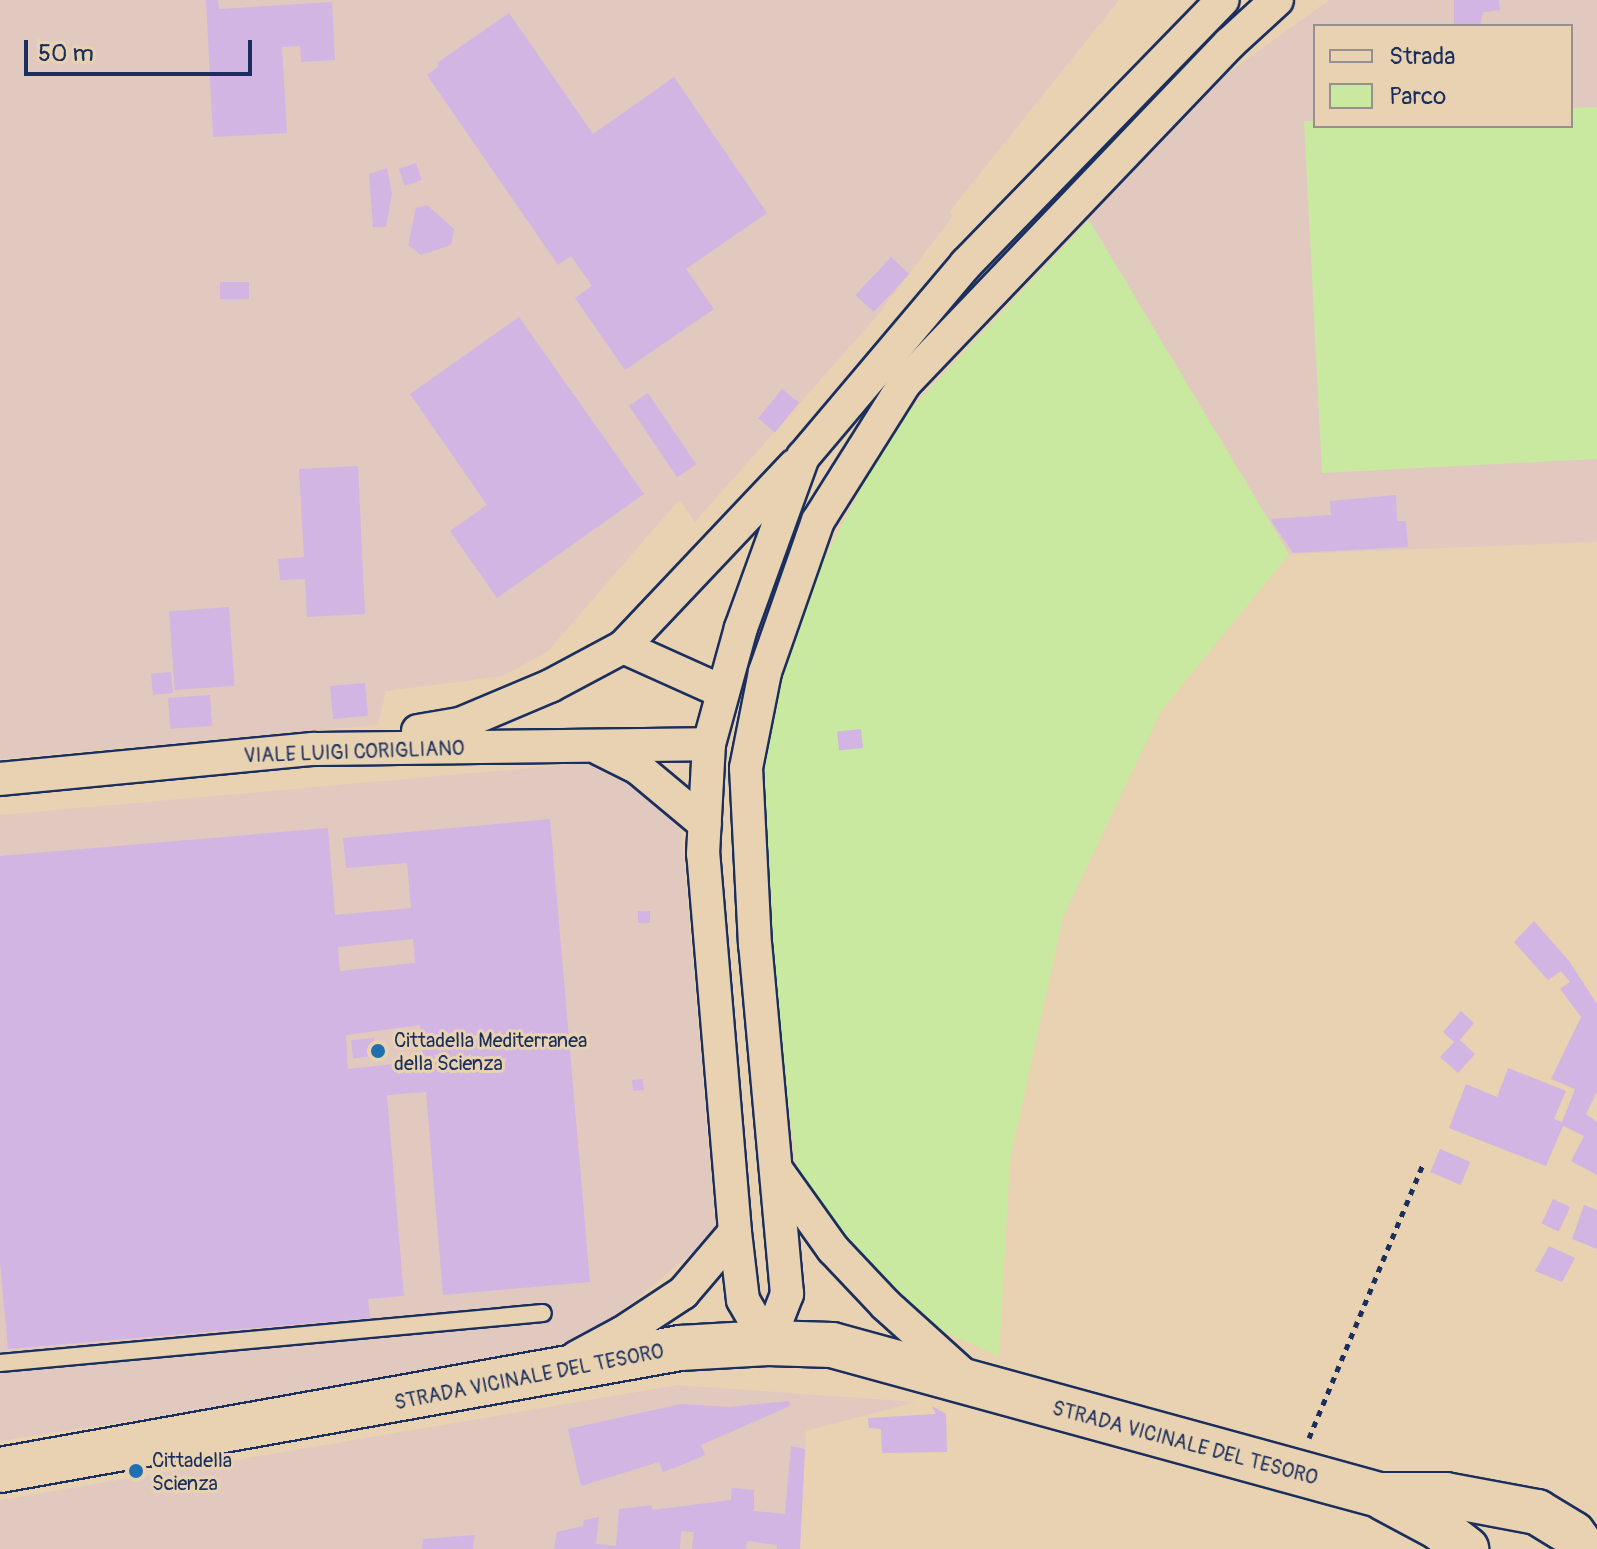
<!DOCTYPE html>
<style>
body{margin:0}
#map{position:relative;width:1597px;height:1549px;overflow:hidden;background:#e8d2b1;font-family:Pangolin,sans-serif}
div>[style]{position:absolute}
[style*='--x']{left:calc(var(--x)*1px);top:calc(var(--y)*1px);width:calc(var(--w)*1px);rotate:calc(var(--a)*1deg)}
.built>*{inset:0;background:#e1c9c0}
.green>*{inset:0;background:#c9e9a1}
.building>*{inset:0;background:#d2b5e2;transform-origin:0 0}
.path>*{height:5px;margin-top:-2.5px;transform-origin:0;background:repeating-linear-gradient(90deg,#1b2f5e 0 6px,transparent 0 12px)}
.roads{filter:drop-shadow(2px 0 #1b2f5e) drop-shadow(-2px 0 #1b2f5e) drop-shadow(0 2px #1b2f5e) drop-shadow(0 -2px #1b2f5e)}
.service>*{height:16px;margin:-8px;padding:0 8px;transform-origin:8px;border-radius:8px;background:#e8d2b1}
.minor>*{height:32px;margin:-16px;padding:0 16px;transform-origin:16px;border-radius:16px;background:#e8d2b1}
.secondary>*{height:44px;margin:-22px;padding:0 22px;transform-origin:22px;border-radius:22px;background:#e8d2b1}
.dots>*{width:22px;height:22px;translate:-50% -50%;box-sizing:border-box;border:4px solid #e8d2b1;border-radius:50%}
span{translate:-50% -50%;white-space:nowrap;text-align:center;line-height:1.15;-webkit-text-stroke:6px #e8d2b1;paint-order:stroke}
.street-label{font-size:20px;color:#1b2f5e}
.poi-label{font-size:20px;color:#1b2f5e}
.left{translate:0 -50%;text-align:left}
.legend{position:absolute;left:1313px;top:24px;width:260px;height:104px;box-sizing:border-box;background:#e8d2b1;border:2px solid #969190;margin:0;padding:10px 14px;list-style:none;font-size:24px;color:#1b2f5e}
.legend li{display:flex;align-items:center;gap:16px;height:40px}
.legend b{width:40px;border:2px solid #969190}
.scale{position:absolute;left:24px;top:40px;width:228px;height:36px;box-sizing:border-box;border:4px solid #1b2f5e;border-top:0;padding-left:10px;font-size:24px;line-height:28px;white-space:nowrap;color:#1b2f5e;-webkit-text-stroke:6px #e8d2b1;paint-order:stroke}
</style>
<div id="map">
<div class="built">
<i style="clip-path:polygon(0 0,1119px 0,950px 211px,952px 217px,876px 317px,695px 522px,679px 500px,548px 651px,503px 676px,386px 691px,378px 725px,0 759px)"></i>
<i style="clip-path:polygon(evenodd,1329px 0,1597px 0,1597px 542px,1289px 554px,1089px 221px,1046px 205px,1329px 0,1315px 26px,1571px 26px,1571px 126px,1315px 126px,1315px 26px)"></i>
<i style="clip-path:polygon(599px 762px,681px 823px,716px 1233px,594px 1334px,495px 1364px,0 1441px,0 815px)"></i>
<i style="clip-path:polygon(678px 1385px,916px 1402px,806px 1431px,800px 1549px,0 1549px,0 1500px)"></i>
</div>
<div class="green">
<i style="clip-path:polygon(1597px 107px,1597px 459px,1322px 473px,1304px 121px,1315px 121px,1315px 126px,1571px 126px,1571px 108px)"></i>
<i style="clip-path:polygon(1089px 220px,1289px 554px,1161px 711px,1063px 917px,1010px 1160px,999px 1356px,940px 1330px,873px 1273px,809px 1194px,796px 1161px,789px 1108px,764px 876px,764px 757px,772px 694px,806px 594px,876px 460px,910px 410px)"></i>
</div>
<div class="building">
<i style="clip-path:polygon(206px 0,218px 0,219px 9px,332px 2px,335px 60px,301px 62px,300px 46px,282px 47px,287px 133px,213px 137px)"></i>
<i style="clip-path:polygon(1454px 0,1499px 0,1500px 10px,1483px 12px,1480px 26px,1454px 26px)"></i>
<i style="clip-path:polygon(509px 13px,593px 134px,674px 77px,767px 213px,686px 269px,714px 309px,625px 370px,575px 298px,592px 286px,571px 256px,558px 265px,427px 75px,439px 66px,437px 63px)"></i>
<i style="left:416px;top:163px;width:18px;height:18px;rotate:71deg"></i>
<i style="clip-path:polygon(387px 168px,392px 193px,386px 227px,373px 227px,369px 174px)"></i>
<i style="clip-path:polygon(427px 205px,454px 229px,451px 245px,421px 255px,408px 245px,416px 208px)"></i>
<i style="left:891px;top:257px;width:25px;height:52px;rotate:43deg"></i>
<i style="left:249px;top:282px;width:17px;height:29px;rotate:90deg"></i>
<i style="clip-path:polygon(519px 317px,644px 494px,497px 598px,450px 531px,487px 505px,410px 394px)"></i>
<i style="left:782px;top:389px;width:22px;height:38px;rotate:39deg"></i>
<i style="left:648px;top:393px;width:86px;height:23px;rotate:56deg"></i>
<i style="clip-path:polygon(358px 466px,365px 614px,307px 617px,305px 579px,280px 580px,278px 559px,304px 557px,299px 469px)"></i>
<i style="clip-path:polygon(1396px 495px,1397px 521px,1406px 521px,1408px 547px,1293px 553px,1272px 522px,1271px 519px,1331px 515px,1330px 501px)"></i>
<i style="left:229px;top:607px;width:79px;height:60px;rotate:86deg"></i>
<i style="left:171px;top:672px;width:21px;height:20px;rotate:85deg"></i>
<i style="left:365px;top:683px;width:33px;height:35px;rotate:85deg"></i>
<i style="left:210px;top:695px;width:31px;height:42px;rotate:86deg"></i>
<i style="left:861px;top:729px;width:19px;height:24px;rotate:84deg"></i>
<i style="clip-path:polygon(evenodd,550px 819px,590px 1282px,443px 1295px,426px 1092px,387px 1095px,404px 1296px,368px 1299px,370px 1318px,8px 1349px,0 1261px,0 856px,328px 828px,335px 915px,411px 908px,407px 863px,346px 868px,343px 838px,550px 819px,413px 939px,415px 963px,340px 971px,338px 947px,413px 939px,550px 819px,420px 1025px,423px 1061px,348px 1069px,346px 1035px,420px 1025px)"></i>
<i style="left:638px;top:911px;width:12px;height:12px"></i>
<i style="clip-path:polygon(1534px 921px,1569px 961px,1597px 1004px,1597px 1092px,1586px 1114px,1597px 1122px,1597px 1175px,1571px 1161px,1584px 1136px,1563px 1126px,1546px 1166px,1449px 1128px,1466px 1084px,1497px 1097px,1508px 1068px,1566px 1091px,1554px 1119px,1562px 1122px,1575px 1089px,1551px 1079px,1581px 1017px,1560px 989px,1570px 982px,1561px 971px,1548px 980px,1514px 942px)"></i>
<i style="clip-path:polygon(1461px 1011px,1474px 1023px,1460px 1040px,1475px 1054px,1458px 1073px,1440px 1057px,1454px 1042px,1443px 1032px)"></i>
<i style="left:374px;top:1038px;width:18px;height:23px;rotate:84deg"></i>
<i style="left:643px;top:1079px;width:11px;height:11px;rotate:85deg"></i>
<i style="left:1440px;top:1149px;width:33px;height:25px;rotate:23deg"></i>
<i style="left:1553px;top:1199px;width:19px;height:27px;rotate:25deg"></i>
<i style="clip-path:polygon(1584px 1205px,1597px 1210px,1597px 1249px,1572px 1239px)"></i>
<i style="clip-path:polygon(1549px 1246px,1575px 1258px,1562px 1282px,1535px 1271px)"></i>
<i style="clip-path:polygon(789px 1401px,790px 1406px,701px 1445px,705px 1455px,682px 1465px,663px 1472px,659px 1462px,581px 1486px,568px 1429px,681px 1404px,729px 1407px)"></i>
<i style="clip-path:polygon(932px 1406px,946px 1414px,947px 1452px,882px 1453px,881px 1429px,869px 1428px,868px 1418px,936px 1414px)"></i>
<i style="clip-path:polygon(791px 1446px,805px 1449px,800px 1549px,777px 1549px,777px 1545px,747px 1541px,746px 1549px,692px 1549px,694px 1532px,681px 1531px,680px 1549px,554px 1549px,557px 1532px,583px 1526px,584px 1520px,599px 1517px,596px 1544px,616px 1546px,619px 1509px,652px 1505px,652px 1510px,731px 1500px,732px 1488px,754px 1490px,754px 1511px,785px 1514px)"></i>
<i style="clip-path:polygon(475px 1535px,473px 1549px,422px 1549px,423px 1539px)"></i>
</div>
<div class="path">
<i style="--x:1309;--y:1438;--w:299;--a:-67.4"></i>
</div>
<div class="roads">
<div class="service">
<i style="--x:0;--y:1363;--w:545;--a:-5.26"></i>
</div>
<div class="minor">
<i style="--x:623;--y:647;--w:107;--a:24.2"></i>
<i style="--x:418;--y:731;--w:43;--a:-9.5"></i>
<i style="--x:460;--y:724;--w:98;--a:-22.9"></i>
<i style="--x:550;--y:686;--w:83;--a:-28.1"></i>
<i style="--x:623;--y:647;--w:250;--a:-46.6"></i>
<i style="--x:600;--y:749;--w:42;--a:26.6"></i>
<i style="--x:638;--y:768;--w:87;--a:39.9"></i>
<i style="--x:0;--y:779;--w:314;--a:-5.5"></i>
<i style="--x:313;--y:749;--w:396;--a:-0.7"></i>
<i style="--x:778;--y:1172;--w:95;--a:54.5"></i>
<i style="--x:833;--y:1249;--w:77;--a:46.6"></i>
<i style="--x:886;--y:1305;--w:112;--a:42.1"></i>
<i style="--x:735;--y:1232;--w:68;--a:83.3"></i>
<i style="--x:743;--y:1300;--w:50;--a:59.8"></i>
<i style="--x:768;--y:1343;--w:53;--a:-68.8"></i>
<i style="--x:787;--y:1294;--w:350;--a:-95.2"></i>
<i style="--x:755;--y:945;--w:177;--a:-92.9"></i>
<i style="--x:746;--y:768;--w:98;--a:-78.8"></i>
<i style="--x:765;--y:672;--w:160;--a:-70.7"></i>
<i style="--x:818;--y:521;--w:163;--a:-57.8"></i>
<i style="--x:905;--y:383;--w:469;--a:-46.3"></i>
<i style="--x:1229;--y:44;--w:65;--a:-42.5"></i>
<i style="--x:577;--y:1357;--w:51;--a:-28.1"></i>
<i style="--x:622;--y:1333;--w:73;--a:-33.3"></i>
<i style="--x:683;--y:1293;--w:80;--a:-49.6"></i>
<i style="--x:735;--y:1232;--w:379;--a:-94.8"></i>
<i style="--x:703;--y:854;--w:110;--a:-86.9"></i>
<i style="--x:709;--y:744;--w:120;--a:-74.6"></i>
<i style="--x:741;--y:628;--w:182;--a:-70.1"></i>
<i style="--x:803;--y:457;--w:253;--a:-49.8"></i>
<i style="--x:966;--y:264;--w:368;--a:-45.8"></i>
</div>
<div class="secondary">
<i style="--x:0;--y:1470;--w:691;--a:-10.17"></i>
<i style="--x:680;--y:1348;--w:88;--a:-3.3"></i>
<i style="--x:768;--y:1343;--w:64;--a:1.8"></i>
<i style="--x:832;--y:1345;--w:567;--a:15.33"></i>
<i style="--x:1379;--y:1495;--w:67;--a:0"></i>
<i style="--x:1446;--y:1495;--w:93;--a:10.6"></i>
<i style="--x:1537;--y:1512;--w:42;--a:31.4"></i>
<i style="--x:1573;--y:1534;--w:19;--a:54"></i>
<i style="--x:1384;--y:1498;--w:61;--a:28.2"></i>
<i style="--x:1438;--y:1527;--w:36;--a:38"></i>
</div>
</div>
<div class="dots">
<i style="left:378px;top:1051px;background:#1f6fb2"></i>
<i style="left:136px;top:1471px;background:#1f6fb2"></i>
</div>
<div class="street-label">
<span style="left:354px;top:752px;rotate:-2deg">VIALE LUIGI CORIGLIANO</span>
<span style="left:529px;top:1377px;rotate:-11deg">STRADA VICINALE DEL TESORO</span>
<span style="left:1185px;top:1443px;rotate:15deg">STRADA VICINALE DEL TESORO</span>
</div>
<div class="poi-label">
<span class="left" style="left:394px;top:1052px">Cittadella Mediterranea<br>della Scienza</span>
<span class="left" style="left:152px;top:1472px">Cittadella<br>Scienza</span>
</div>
<ul class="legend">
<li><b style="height:10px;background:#e8d2b1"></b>Strada</li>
<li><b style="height:22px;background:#c9e9a1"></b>Parco</li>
</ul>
<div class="scale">50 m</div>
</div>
